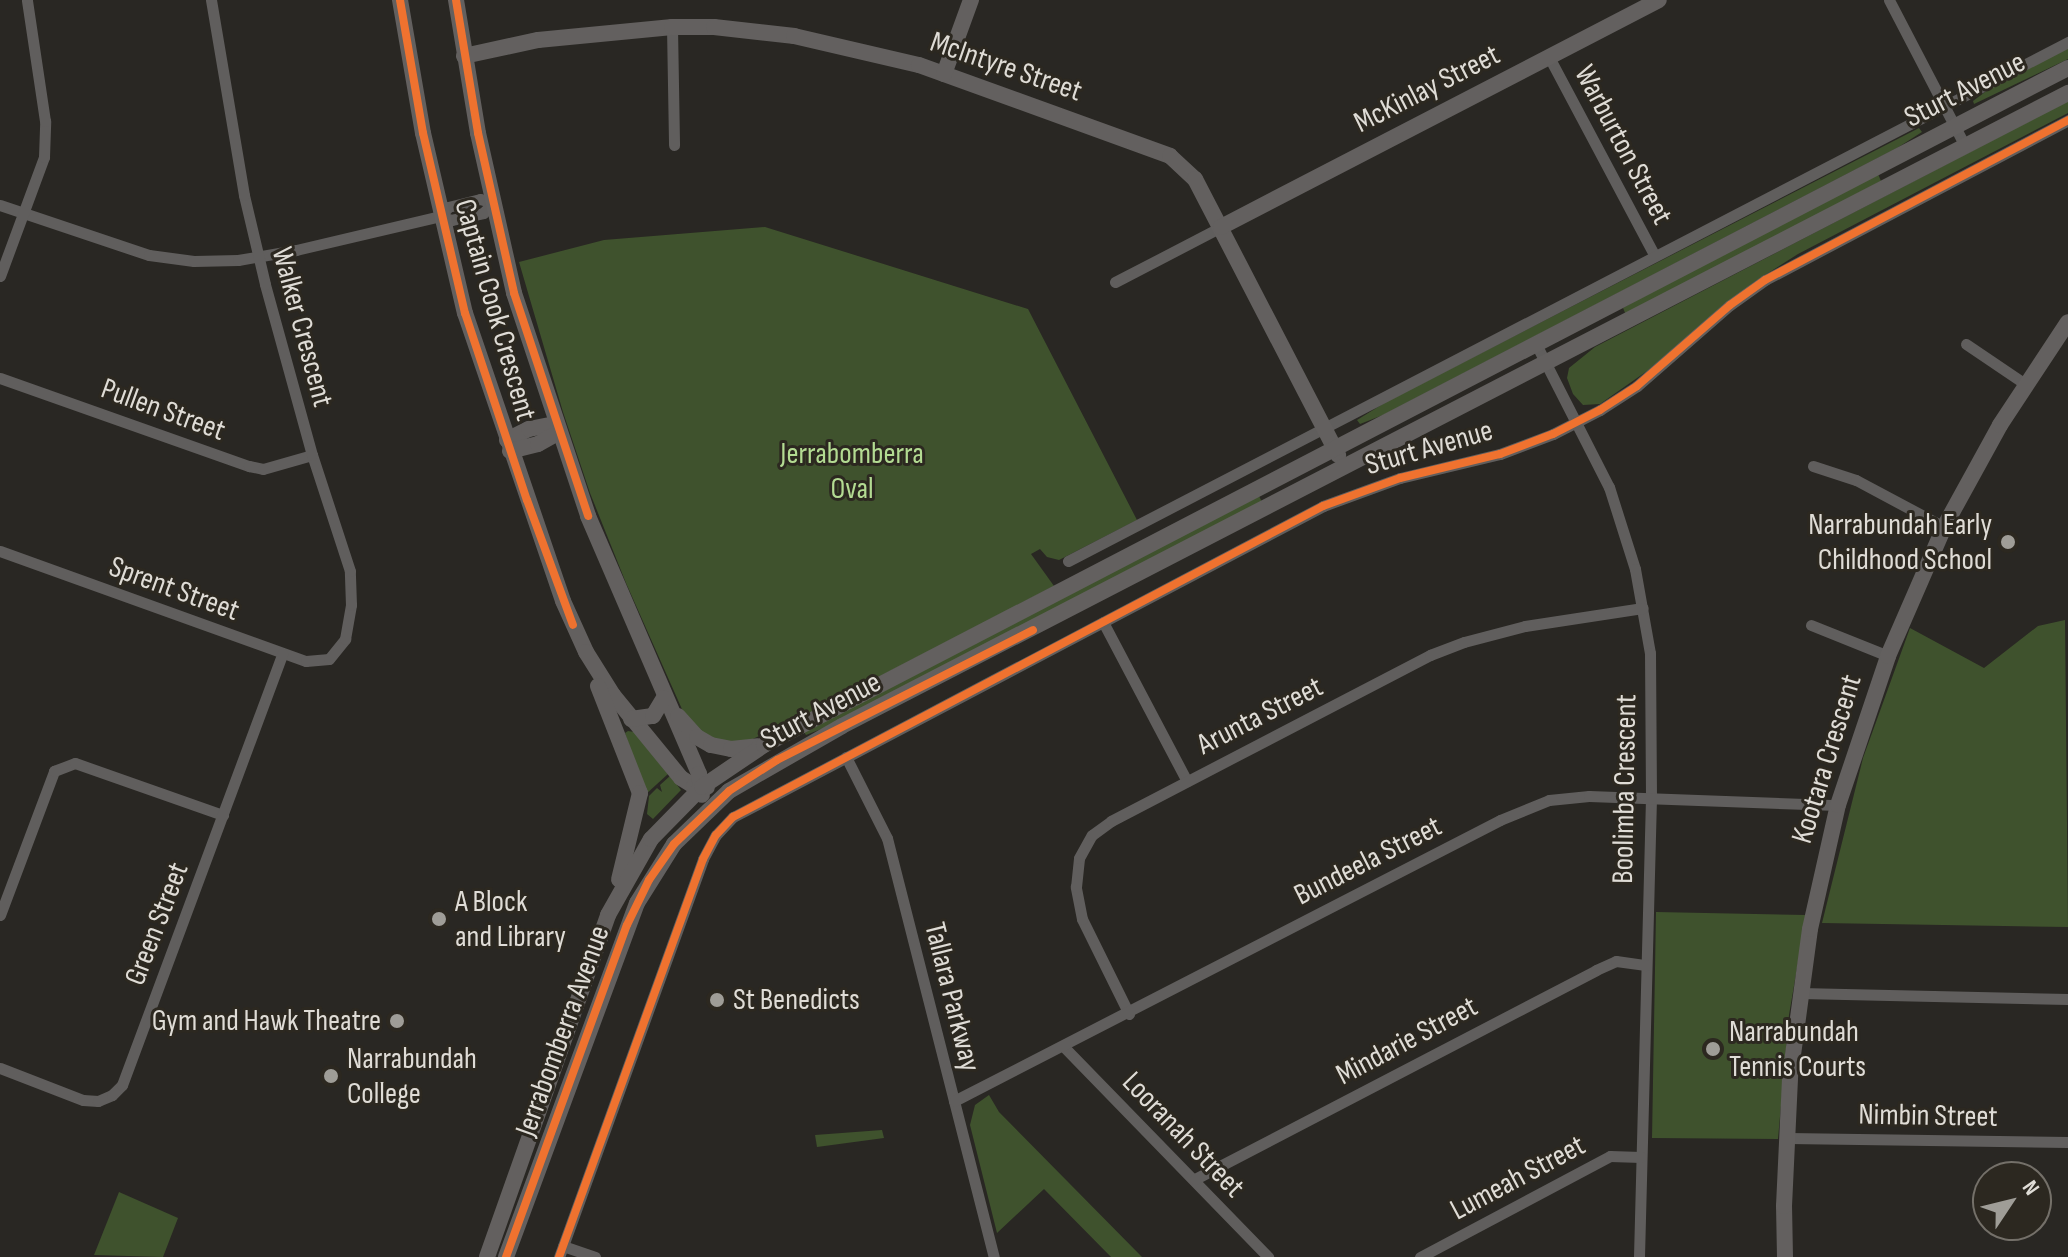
<!DOCTYPE html>
<style>
body{margin:0}
#map{position:relative;width:2068px;height:1257px;overflow:hidden;background:#292723;font-family:"Sofia Sans Condensed",sans-serif}
div>[style]{position:absolute}
[style*='--x']{left:calc(var(--x)*1px);top:calc(var(--y)*1px);width:calc(var(--w)*1px);rotate:calc(var(--a)*1deg)}
.green>*{inset:0;background:#3f522d}
.street>*{height:11px;margin:-5.5px;padding:0 5.5px;transform-origin:5.5px;border-radius:5.5px;background:#605e5d}
.secondary>*{height:16px;margin:-8px;padding:0 8px;transform-origin:8px;border-radius:8px;background:#63605f}
.cycleway>*{height:8px;margin:-4px;padding:0 4px;transform-origin:4px;border-radius:4px;background:#ef722f}
.dots>*{width:22px;height:22px;translate:-50% -50%;box-sizing:border-box;border:4px solid #2c2820;border-radius:50%}
span{translate:-50% -50%;white-space:nowrap;text-align:center;line-height:1.15;-webkit-text-stroke:6px #2c2820;paint-order:stroke}
.street-label{font-size:30px;color:#dfdcd6}
.park-label{font-size:30px;color:#b3db92}
.poi-label{font-size:30px;color:#dfdcd6}
.right{translate:-100% -50%;text-align:right}
.left{translate:0 -50%;text-align:left}
.north{position:absolute;left:1972px;top:1161px;width:80px;height:80px;box-sizing:border-box;background:#2c2820;border:2px solid #747069;border-radius:50%;rotate:55deg;font-size:22px;font-weight:700;line-height:32px;text-align:center;color:#dfdcd6}
.north::after{content:'';display:block;margin:auto;width:28px;height:36px;background:#9f9d97;clip-path:polygon(50% 0,100% 100%,50% 72%,0 100%)}
</style>
<div id="map">
<div class="green">
<i style="clip-path:polygon(2068px 48px,2068px 59px,1974px 104px,1973px 101px,1993px 86px)"></i>
<i style="clip-path:polygon(2068px 101px,2068px 113px,1798px 254px,1754px 282px,1647px 371px,1600px 404px,1583px 405px,1573px 394px,1567px 378px,1569px 368px,1595px 347px)"></i>
<i style="clip-path:polygon(1919px 128px,1922px 132px,1897px 148px,1383px 415px,1360px 424px,1357px 420px,1386px 402px)"></i>
<i style="clip-path:polygon(1878px 174px,1881px 181px,1626px 315px,1623px 308px,1640px 298px)"></i>
<i style="clip-path:polygon(765px 227px,1028px 309px,1137px 520px,1059px 560px,1047px 557px,1040px 549px,1031px 554px,1054px 586px,809px 713px,742px 744px,711px 741px,685px 716px,626px 583px,590px 493px,563px 412px,519px 262px,604px 240px)"></i>
<i style="clip-path:polygon(1259px 496px,1262px 502px,839px 722px,806px 735px,804px 732px)"></i>
<i style="clip-path:polygon(2065px 620px,2068px 927px,1822px 923px,1863px 758px,1910px 628px,1984px 668px,2038px 626px)"></i>
<i style="clip-path:polygon(628px 731px,634px 732px,668px 774px,645px 795px,625px 733px)"></i>
<i style="clip-path:polygon(670px 776px,681px 790px,653px 819px,647px 814px,649px 796px,657px 788px,662px 792px,660px 785px)"></i>
<i style="clip-path:polygon(1656px 912px,1806px 915px,1789px 1015px,1778px 1139px,1652px 1138px)"></i>
<i style="clip-path:polygon(989px 1095px,999px 1112px,1142px 1257px,1111px 1257px,1044px 1189px,997px 1233px,970px 1125px,975px 1105px)"></i>
<i style="clip-path:polygon(882px 1130px,884px 1138px,817px 1147px,815px 1135px)"></i>
<i style="clip-path:polygon(119px 1192px,178px 1218px,163px 1257px,94px 1255px)"></i>
</div>
<div class="street">
<i style="--x:1889;--y:0;--w:165;--a:62.5"></i>
<i style="--x:672;--y:27;--w:118;--a:89"></i>
<i style="--x:1549;--y:57;--w:225;--a:62"></i>
<i style="--x:0;--y:205;--w:157;--a:18.6"></i>
<i style="--x:149;--y:255;--w:45;--a:7.6"></i>
<i style="--x:194;--y:261;--w:44;--a:-1.3"></i>
<i style="--x:238;--y:260;--w:59;--a:-9.8"></i>
<i style="--x:296;--y:250;--w:149;--a:-13.2"></i>
<i style="--x:441;--y:216;--w:11;--a:-52"></i>
<i style="--x:448;--y:207;--w:33;--a:-14"></i>
<i style="--x:480;--y:199;--w:14;--a:17"></i>
<i style="--x:441;--y:216;--w:11;--a:22"></i>
<i style="--x:451;--y:220;--w:33;--a:-12"></i>
<i style="--x:483;--y:213;--w:14;--a:-45"></i>
<i style="--x:0;--y:276;--w:127;--a:-69.7"></i>
<i style="--x:44;--y:157;--w:36;--a:-88"></i>
<i style="--x:45;--y:121;--w:122;--a:-98.5"></i>
<i style="--x:1115;--y:282;--w:119;--a:-27.4"></i>
<i style="--x:1536;--y:344;--w:161;--a:63"></i>
<i style="--x:1609;--y:487;--w:86;--a:72.4"></i>
<i style="--x:1635;--y:569;--w:85;--a:79.9"></i>
<i style="--x:1650;--y:653;--w:145;--a:89.6"></i>
<i style="--x:1651;--y:798;--w:459;--a:91.5"></i>
<i style="--x:1966;--y:344;--w:71;--a:34.1"></i>
<i style="--x:0;--y:378;--w:264;--a:19.5"></i>
<i style="--x:249;--y:466;--w:14;--a:12"></i>
<i style="--x:263;--y:469;--w:51;--a:-15.9"></i>
<i style="--x:1813;--y:466;--w:45;--a:18"></i>
<i style="--x:1856;--y:480;--w:100;--a:28.1"></i>
<i style="--x:0;--y:551;--w:325;--a:19.8"></i>
<i style="--x:306;--y:661;--w:23;--a:-5"></i>
<i style="--x:329;--y:659;--w:26;--a:-51"></i>
<i style="--x:345;--y:639;--w:35;--a:-80"></i>
<i style="--x:351;--y:605;--w:34;--a:-92"></i>
<i style="--x:350;--y:571;--w:122;--a:-108.1"></i>
<i style="--x:312;--y:455;--w:177;--a:-105.4"></i>
<i style="--x:265;--y:284;--w:91;--a:-103.3"></i>
<i style="--x:244;--y:195;--w:198;--a:-99.6"></i>
<i style="--x:1068;--y:561;--w:1127;--a:-27.43"></i>
<i style="--x:1103;--y:622;--w:180;--a:62.2"></i>
<i style="--x:1811;--y:625;--w:83;--a:21.9"></i>
<i style="--x:846;--y:757;--w:91;--a:63.2"></i>
<i style="--x:887;--y:838;--w:432;--a:75.7"></i>
<i style="--x:0;--y:915;--w:154;--a:-69.4"></i>
<i style="--x:54;--y:771;--w:22;--a:-21"></i>
<i style="--x:75;--y:763;--w:157;--a:19.4"></i>
<i style="--x:1800;--y:993;--w:268;--a:1.3"></i>
<i style="--x:1129;--y:1014;--w:106;--a:-116.3"></i>
<i style="--x:1082;--y:919;--w:33;--a:-101"></i>
<i style="--x:1076;--y:887;--w:29;--a:-84"></i>
<i style="--x:1079;--y:858;--w:26;--a:-61"></i>
<i style="--x:1092;--y:835;--w:24;--a:-36"></i>
<i style="--x:1111;--y:821;--w:360;--a:-27.5"></i>
<i style="--x:1430;--y:655;--w:36;--a:-21"></i>
<i style="--x:1464;--y:642;--w:63;--a:-14.7"></i>
<i style="--x:1525;--y:626;--w:119;--a:-8.7"></i>
<i style="--x:1064;--y:1047;--w:293;--a:45.8"></i>
<i style="--x:0;--y:1068;--w:89;--a:21.1"></i>
<i style="--x:83;--y:1100;--w:15;--a:4"></i>
<i style="--x:98;--y:1101;--w:15;--a:-23"></i>
<i style="--x:112;--y:1095;--w:14;--a:-45"></i>
<i style="--x:122;--y:1085;--w:460;--a:-69.6"></i>
<i style="--x:954;--y:1101;--w:614;--a:-27.23"></i>
<i style="--x:1500;--y:820;--w:53;--a:-22.2"></i>
<i style="--x:1549;--y:800;--w:40;--a:-5.7"></i>
<i style="--x:1589;--y:796;--w:249;--a:2.1"></i>
<i style="--x:1788;--y:1138;--w:280;--a:0.8"></i>
<i style="--x:1195;--y:1179;--w:452;--a:-27.5"></i>
<i style="--x:1596;--y:970;--w:22;--a:-24"></i>
<i style="--x:1616;--y:961;--w:30;--a:8"></i>
<i style="--x:563;--y:1246;--w:34;--a:19"></i>
<i style="--x:559;--y:1257;--w:423;--a:-70.1"></i>
<i style="--x:703;--y:859;--w:27;--a:-62"></i>
<i style="--x:716;--y:835;--w:25;--a:-47"></i>
<i style="--x:733;--y:817;--w:667;--a:-27.79"></i>
<i style="--x:1323;--y:506;--w:82;--a:-20"></i>
<i style="--x:1400;--y:478;--w:103;--a:-13.5"></i>
<i style="--x:1500;--y:454;--w:57;--a:-20.7"></i>
<i style="--x:1553;--y:434;--w:53;--a:-27.1"></i>
<i style="--x:1600;--y:410;--w:44;--a:-33"></i>
<i style="--x:1637;--y:386;--w:123;--a:-41.1"></i>
<i style="--x:1730;--y:305;--w:43;--a:-35.5"></i>
<i style="--x:1765;--y:280;--w:343;--a:-27.8"></i>
<i style="--x:1420;--y:1257;--w:215;--a:-28"></i>
<i style="--x:1610;--y:1156;--w:31;--a:2"></i>
</div>
<div class="secondary">
<i style="--x:400;--y:0;--w:135;--a:80.2"></i>
<i style="--x:423;--y:133;--w:185;--a:76.9"></i>
<i style="--x:465;--y:313;--w:304;--a:71.2"></i>
<i style="--x:563;--y:601;--w:56;--a:65.7"></i>
<i style="--x:586;--y:652;--w:51;--a:57.9"></i>
<i style="--x:613;--y:695;--w:107;--a:50.7"></i>
<i style="--x:681;--y:778;--w:15;--a:32"></i>
<i style="--x:694;--y:786;--w:13;--a:4"></i>
<i style="--x:456;--y:0;--w:135;--a:80.6"></i>
<i style="--x:478;--y:133;--w:164;--a:77.3"></i>
<i style="--x:514;--y:293;--w:235;--a:71.6"></i>
<i style="--x:588;--y:516;--w:281;--a:66.7"></i>
<i style="--x:699;--y:774;--w:21;--a:82"></i>
<i style="--x:464;--y:56;--w:76;--a:-12.2"></i>
<i style="--x:538;--y:40;--w:135;--a:-5.5"></i>
<i style="--x:672;--y:27;--w:42;--a:0"></i>
<i style="--x:714;--y:27;--w:81;--a:6.4"></i>
<i style="--x:794;--y:36;--w:128;--a:13.1"></i>
<i style="--x:919;--y:65;--w:267;--a:19.9"></i>
<i style="--x:1170;--y:156;--w:34;--a:43"></i>
<i style="--x:1195;--y:179;--w:311;--a:62.6"></i>
<i style="--x:944;--y:74;--w:79;--a:-70"></i>
<i style="--x:1221;--y:227;--w:493;--a:-27.4"></i>
<i style="--x:507;--y:440;--w:25;--a:-27"></i>
<i style="--x:529;--y:429;--w:26;--a:-11"></i>
<i style="--x:510;--y:451;--w:29;--a:-14"></i>
<i style="--x:538;--y:444;--w:23;--a:-29"></i>
<i style="--x:598;--y:686;--w:115;--a:68.6"></i>
<i style="--x:640;--y:793;--w:89;--a:103.6"></i>
<i style="--x:678;--y:716;--w:28;--a:48"></i>
<i style="--x:697;--y:737;--w:16;--a:30"></i>
<i style="--x:711;--y:745;--w:20;--a:11"></i>
<i style="--x:731;--y:749;--w:27;--a:-6"></i>
<i style="--x:631;--y:719;--w:22;--a:-8"></i>
<i style="--x:653;--y:716;--w:21;--a:-59"></i>
<i style="--x:487;--y:1257;--w:363;--a:-70.5"></i>
<i style="--x:608;--y:915;--w:87;--a:-60.5"></i>
<i style="--x:651;--y:839;--w:73;--a:-45.6"></i>
<i style="--x:702;--y:787;--w:75;--a:-34.1"></i>
<i style="--x:764;--y:745;--w:1469;--a:-27.44"></i>
<i style="--x:506;--y:1257;--w:377;--a:-69.7"></i>
<i style="--x:637;--y:903;--w:70;--a:-57.9"></i>
<i style="--x:674;--y:844;--w:76;--a:-43.9"></i>
<i style="--x:729;--y:791;--w:130;--a:-29.9"></i>
<i style="--x:842;--y:726;--w:1380;--a:-27.31"></i>
<i style="--x:1785;--y:1257;--w:51;--a:-91.1"></i>
<i style="--x:1784;--y:1206;--w:129;--a:-87.3"></i>
<i style="--x:1790;--y:1077;--w:149;--a:-82.3"></i>
<i style="--x:1810;--y:929;--w:127;--a:-77.3"></i>
<i style="--x:1838;--y:805;--w:157;--a:-71.4"></i>
<i style="--x:1888;--y:656;--w:141;--a:-66.5"></i>
<i style="--x:1944;--y:527;--w:116;--a:-61.2"></i>
<i style="--x:2000;--y:425;--w:123;--a:-56.6"></i>
</div>
<div class="cycleway">
<i style="--x:400;--y:0;--w:135;--a:80.2"></i>
<i style="--x:423;--y:133;--w:185;--a:76.9"></i>
<i style="--x:465;--y:313;--w:197;--a:71.7"></i>
<i style="--x:527;--y:500;--w:133;--a:69.8"></i>
<i style="--x:456;--y:0;--w:135;--a:80.6"></i>
<i style="--x:478;--y:133;--w:164;--a:77.3"></i>
<i style="--x:514;--y:293;--w:235;--a:71.6"></i>
<i style="--x:506;--y:1257;--w:353;--a:-70"></i>
<i style="--x:627;--y:925;--w:50;--a:-63.9"></i>
<i style="--x:649;--y:880;--w:44;--a:-55.2"></i>
<i style="--x:674;--y:844;--w:76;--a:-43.9"></i>
<i style="--x:729;--y:791;--w:57;--a:-32.9"></i>
<i style="--x:777;--y:760;--w:287;--a:-26.9"></i>
<i style="--x:559;--y:1257;--w:423;--a:-70.1"></i>
<i style="--x:703;--y:859;--w:27;--a:-62"></i>
<i style="--x:716;--y:835;--w:25;--a:-47"></i>
<i style="--x:733;--y:817;--w:667;--a:-27.79"></i>
<i style="--x:1323;--y:506;--w:82;--a:-20"></i>
<i style="--x:1400;--y:478;--w:103;--a:-13.5"></i>
<i style="--x:1500;--y:454;--w:57;--a:-20.7"></i>
<i style="--x:1553;--y:434;--w:53;--a:-27.1"></i>
<i style="--x:1600;--y:410;--w:44;--a:-33"></i>
<i style="--x:1637;--y:386;--w:123;--a:-41.1"></i>
<i style="--x:1730;--y:305;--w:43;--a:-35.5"></i>
<i style="--x:1765;--y:280;--w:343;--a:-27.8"></i>
</div>
<div class="dots">
<i style="left:2008px;top:542px;background:#9f9d97"></i>
<i style="left:439px;top:919px;background:#9f9d97"></i>
<i style="left:717px;top:1000px;background:#9f9d97"></i>
<i style="left:397px;top:1021px;background:#9f9d97"></i>
<i style="left:1713px;top:1049px;background:#9f9d97"></i>
<i style="left:331px;top:1076px;background:#9f9d97"></i>
</div>
<div class="street-label">
<span style="left:1006px;top:67px;rotate:19deg">McIntyre Street</span>
<span style="left:1427px;top:89px;rotate:-27deg">McKinlay Street</span>
<span style="left:1965px;top:90px;rotate:-27deg">Sturt Avenue</span>
<span style="left:1623px;top:145px;rotate:62deg">Warburton Street</span>
<span style="left:495px;top:310px;rotate:74deg">Captain Cook Crescent</span>
<span style="left:302px;top:327px;rotate:75deg">Walker Crescent</span>
<span style="left:163px;top:410px;rotate:20deg">Pullen Street</span>
<span style="left:1429px;top:448px;rotate:-16deg">Sturt Avenue</span>
<span style="left:174px;top:589px;rotate:20deg">Sprent Street</span>
<span style="left:821px;top:711px;rotate:-28deg">Sturt Avenue</span>
<span style="left:1260px;top:716px;rotate:-27deg">Arunta Street</span>
<span style="left:1827px;top:759px;rotate:-73deg">Kootara Crescent</span>
<span style="left:1625px;top:789px;rotate:-89deg">Boolimba Crescent</span>
<span style="left:1368px;top:861px;rotate:-27deg">Bundeela Street</span>
<span style="left:157px;top:924px;rotate:-69deg">Green Street</span>
<span style="left:952px;top:997px;rotate:76deg">Tallara Parkway</span>
<span style="left:563px;top:1031px;rotate:-70deg">Jerrabomberra Avenue</span>
<span style="left:1407px;top:1041px;rotate:-28deg">Mindarie Street</span>
<span style="left:1928px;top:1116px;rotate:1deg">Nimbin Street</span>
<span style="left:1183px;top:1135px;rotate:46deg">Looranah Street</span>
<span style="left:1518px;top:1178px;rotate:-28deg">Lumeah Street</span>
</div>
<div class="park-label">
<span style="left:852px;top:471px">Jerrabomberra<br>Oval</span>
</div>
<div class="poi-label">
<span class="right" style="left:1992px;top:542px">Narrabundah Early<br>Childhood School</span>
<span class="left" style="left:455px;top:919px">A Block<br>and Library</span>
<span class="left" style="left:733px;top:1000px">St Benedicts</span>
<span class="right" style="left:381px;top:1021px">Gym and Hawk Theatre</span>
<span class="left" style="left:1729px;top:1049px">Narrabundah<br>Tennis Courts</span>
<span class="left" style="left:347px;top:1076px">Narrabundah<br>College</span>
</div>
<div class="north">N</div>
</div>
